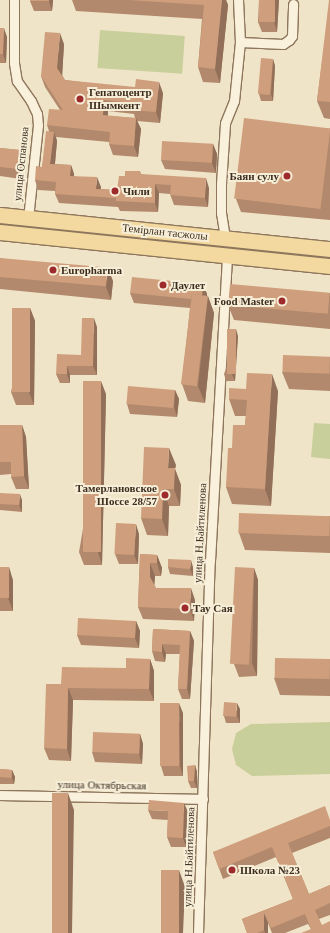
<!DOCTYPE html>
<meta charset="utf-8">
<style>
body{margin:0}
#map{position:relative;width:330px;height:933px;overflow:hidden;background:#f0e4c8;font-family:Georgia,serif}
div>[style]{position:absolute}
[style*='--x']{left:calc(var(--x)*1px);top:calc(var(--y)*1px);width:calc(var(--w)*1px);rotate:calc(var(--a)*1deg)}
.green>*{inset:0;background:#c9cf9b;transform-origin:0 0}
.roads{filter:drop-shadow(1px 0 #8d765c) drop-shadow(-1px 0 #8d765c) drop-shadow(0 1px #8d765c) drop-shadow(0 -1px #8d765c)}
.street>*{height:9px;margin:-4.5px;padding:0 4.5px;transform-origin:4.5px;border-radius:4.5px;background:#faf1dc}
.primary>*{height:15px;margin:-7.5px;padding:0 7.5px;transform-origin:7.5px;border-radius:7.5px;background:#f3d9a0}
.wall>*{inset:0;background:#b2896c}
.shaded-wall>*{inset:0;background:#916f58}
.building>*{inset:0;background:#cf9f7d;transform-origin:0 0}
.dots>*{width:11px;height:11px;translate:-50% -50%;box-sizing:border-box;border:2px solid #f7eed8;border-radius:50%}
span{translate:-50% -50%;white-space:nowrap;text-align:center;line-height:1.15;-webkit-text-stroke:4px #f7eed8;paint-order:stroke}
.poi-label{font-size:11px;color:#3d2e20;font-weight:700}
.left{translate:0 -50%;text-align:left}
.right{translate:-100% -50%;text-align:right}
.street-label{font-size:11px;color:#3d2e20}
</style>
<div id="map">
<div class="green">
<i style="left:100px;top:30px;width:85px;height:38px;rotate:4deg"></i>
<i style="clip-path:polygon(314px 423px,330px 424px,330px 459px,311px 457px)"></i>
<i style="clip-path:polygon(330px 722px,330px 774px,252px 776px,236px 765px,232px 749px,236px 733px,251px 724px)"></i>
</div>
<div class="roads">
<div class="street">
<i style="--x:14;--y:0;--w:63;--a:90"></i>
<i style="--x:14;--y:63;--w:18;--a:81"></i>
<i style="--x:17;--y:81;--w:24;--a:55"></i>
<i style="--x:31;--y:101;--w:14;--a:65"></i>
<i style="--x:37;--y:114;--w:11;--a:85"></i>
<i style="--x:38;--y:125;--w:94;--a:96.1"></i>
<i style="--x:240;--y:42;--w:43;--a:2.7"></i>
<i style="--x:283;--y:44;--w:7;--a:-34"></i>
<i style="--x:289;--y:40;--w:5;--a:-53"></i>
<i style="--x:292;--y:36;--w:32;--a:-88"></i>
<i style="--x:225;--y:238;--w:25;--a:-99"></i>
<i style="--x:221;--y:213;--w:29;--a:-90"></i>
<i style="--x:221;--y:184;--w:61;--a:-86.2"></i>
<i style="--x:225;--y:123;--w:24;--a:-68"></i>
<i style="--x:234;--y:101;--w:59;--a:-84.2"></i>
<i style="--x:240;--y:42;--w:42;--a:-92.7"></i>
<i style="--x:0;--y:795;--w:203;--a:1.1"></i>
<i style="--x:198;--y:933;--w:372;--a:-88.2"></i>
<i style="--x:210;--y:561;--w:306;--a:-86.8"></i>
</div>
<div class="primary">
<i style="--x:0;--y:215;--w:332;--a:5.9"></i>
<i style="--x:0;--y:232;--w:332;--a:5.9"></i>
</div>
</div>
<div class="wall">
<i style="clip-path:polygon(53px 0,52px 11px,34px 11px,30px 1px)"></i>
<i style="clip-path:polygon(72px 0,226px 0,228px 5px,220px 83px,203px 82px,198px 67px,202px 19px,76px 11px)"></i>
<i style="clip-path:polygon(259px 0,279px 0,277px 32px,262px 32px,258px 22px)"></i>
<i style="clip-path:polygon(330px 0,330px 119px,324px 118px,317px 101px)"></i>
<i style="clip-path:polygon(0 28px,7px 37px,6px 63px,0 63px)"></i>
<i style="clip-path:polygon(evenodd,64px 44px,62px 75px,65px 80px,163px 93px,160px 123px,137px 121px,141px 129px,138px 157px,113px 155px,109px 144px,109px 142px,56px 137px,57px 141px,55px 164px,71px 165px,74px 174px,74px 176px,101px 187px,100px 189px,117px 190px,125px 176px,140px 171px,141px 174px,209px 188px,208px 207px,174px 205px,170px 194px,159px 193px,158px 212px,120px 211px,118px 207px,59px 203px,55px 194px,55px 191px,38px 190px,35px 180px,42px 167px,49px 131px,47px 125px,60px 110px,45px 87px,41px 76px,64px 44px,108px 111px,134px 114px,135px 118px,108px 116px,108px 111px)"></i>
<i style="clip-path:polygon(273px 59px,275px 66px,273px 101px,261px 101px,259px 94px)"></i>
<i style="clip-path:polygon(330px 128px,330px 220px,241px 212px,236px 199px)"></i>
<i style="clip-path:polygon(213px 144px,217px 154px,216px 173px,165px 169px,161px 160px)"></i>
<i style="clip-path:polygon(0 148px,20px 150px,23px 160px,21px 179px,0 176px)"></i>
<i style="clip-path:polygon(0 258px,113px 281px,111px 300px,0 289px)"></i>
<i style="clip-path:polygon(203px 284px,207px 294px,207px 295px,214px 313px,205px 403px,188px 401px,182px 384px,190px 308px,134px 303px,130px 293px)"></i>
<i style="clip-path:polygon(330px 293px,330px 329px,234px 320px,228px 305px)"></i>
<i style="clip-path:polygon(30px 308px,35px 321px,34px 405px,16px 405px,11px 392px)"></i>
<i style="clip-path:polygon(97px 327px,97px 375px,70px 375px,70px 383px,60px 383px,56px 374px,81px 355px)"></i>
<i style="clip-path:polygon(238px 336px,235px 381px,226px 381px,224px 374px)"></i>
<i style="clip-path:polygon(330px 357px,330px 391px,289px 389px,282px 372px)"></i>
<i style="clip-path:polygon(175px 390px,179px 399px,177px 417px,130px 414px,127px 404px)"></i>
<i style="clip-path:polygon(278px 391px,271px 506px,232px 504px,226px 487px,232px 448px,245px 425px,246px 416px,235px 416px,229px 399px)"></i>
<i style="clip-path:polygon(106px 394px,102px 565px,84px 565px,79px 552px)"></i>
<i style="clip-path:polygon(0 425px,22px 425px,26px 437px,29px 489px,16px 489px,11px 477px,11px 474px,0 475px)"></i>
<i style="clip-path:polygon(176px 465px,175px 469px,181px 485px,180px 506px,169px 506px,168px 536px,147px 535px,141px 518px)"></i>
<i style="clip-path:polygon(0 493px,22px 500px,22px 512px,0 510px)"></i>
<i style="clip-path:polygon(330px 516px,330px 553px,245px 550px,239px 533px)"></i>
<i style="clip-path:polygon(139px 534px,138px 564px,119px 564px,115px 554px)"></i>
<i style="clip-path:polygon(140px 554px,157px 555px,162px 568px,161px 576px,155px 576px,154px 586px,156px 588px,195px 600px,194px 621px,143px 619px,138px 607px)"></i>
<i style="clip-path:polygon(0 567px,13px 580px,13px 611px,0 611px)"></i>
<i style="clip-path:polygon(168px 567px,193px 567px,193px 576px,170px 574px)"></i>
<i style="clip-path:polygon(254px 568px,258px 580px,257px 676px,239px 677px,234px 664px)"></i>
<i style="clip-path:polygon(136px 621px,140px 631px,139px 648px,81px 645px,77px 635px)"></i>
<i style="clip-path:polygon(153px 629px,190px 631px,194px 641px,190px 699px,182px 699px,178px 689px,180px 654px,166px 654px,165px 662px,155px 661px,152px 651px)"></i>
<i style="clip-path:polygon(150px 659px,154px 671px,154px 701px,73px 700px,71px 761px,49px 760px,44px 748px,61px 684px,126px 668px)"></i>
<i style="clip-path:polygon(330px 659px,330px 696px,280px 695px,274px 678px)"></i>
<i style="clip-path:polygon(240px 709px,240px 723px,226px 723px,224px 716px)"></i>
<i style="clip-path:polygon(183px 713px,183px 776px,164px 776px,161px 766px)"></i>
<i style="clip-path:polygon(140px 734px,143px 744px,142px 764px,95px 762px,92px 752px)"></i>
<i style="clip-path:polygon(195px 765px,197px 772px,197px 788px,191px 788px,188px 781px)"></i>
<i style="clip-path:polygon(0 769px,12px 770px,15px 777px,14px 784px,0 784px)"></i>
<i style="clip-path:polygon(148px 810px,188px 812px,186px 847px,171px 847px,167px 837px,168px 820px,152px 819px)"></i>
<i style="clip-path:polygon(330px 820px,330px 838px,292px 853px,309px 894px,330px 885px,330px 915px,319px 919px,311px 929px,308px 924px,285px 933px,272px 933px,268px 923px,268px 933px,247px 933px,242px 919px,293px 899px,276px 857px,223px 879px,213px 852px)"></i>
</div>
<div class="shaded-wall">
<i style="clip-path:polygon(49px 0,53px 0,52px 11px,49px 1px)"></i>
<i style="clip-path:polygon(222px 0,226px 0,228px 5px,220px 83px,215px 69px)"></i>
<i style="clip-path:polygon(275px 0,279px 0,277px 32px,274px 22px)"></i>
<i style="clip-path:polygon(4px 28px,7px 37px,6px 63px,3px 54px)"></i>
<i style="clip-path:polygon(60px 33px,64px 44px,62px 79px,57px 68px)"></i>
<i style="clip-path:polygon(273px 59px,275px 66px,273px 101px,271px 94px)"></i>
<i style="clip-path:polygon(159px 82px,163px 93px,160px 123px,156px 112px)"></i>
<i style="clip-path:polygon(104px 100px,108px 111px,107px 126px,103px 115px)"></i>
<i style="clip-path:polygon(136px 118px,141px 129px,138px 157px,134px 146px)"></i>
<i style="clip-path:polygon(54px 132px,57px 141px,54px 173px,50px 164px)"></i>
<i style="clip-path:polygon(213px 144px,217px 154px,216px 173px,212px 163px)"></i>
<i style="clip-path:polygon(20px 150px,23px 160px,21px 179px,18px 169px)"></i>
<i style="clip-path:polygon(71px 165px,74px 174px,74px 185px,70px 176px)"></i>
<i style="clip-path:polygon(97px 177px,101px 187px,100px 198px,96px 189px)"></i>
<i style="clip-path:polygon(206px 178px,209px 188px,208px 207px,205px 198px)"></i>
<i style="clip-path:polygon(155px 184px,159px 193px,158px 212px,155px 203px)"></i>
<i style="clip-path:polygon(108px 268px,113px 281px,111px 300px,106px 287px)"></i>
<i style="clip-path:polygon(203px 284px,207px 294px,206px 310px,202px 300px)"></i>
<i style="clip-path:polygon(208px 296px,214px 313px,205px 403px,198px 386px)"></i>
<i style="clip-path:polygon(30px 308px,35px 321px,34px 405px,29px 392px)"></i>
<i style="clip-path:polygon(94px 318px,97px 327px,97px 375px,93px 366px)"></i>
<i style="clip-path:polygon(236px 329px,238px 336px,235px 381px,232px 374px)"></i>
<i style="clip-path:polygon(67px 366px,70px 375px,70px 383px,67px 374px)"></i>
<i style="clip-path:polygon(272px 374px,278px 391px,271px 506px,265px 489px)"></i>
<i style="clip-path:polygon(101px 381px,106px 394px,102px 565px,98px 552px)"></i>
<i style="clip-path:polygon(175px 390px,179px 399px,177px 417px,174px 407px)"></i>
<i style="clip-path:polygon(22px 425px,26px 437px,29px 489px,24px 476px)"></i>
<i style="clip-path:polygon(169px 448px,176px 465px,175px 469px,181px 485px,180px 506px,174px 489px,168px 468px)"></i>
<i style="clip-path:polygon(163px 489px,169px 506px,168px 536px,162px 519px)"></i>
<i style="clip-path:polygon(20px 494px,22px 500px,22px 512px,19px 505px)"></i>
<i style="clip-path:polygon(136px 524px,139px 534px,138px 564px,134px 555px)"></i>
<i style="clip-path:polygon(157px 555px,162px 568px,161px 576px,157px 563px)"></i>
<i style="clip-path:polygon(191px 560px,193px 567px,193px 576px,190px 569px)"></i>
<i style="clip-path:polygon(150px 563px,155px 576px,154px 590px,150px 577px)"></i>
<i style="clip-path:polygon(9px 567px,13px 580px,13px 611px,8px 598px)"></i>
<i style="clip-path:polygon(254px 568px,258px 580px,257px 676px,252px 663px)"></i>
<i style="clip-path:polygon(191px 588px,195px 600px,194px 621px,190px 609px)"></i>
<i style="clip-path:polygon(136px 621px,140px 631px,139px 648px,135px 638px)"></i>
<i style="clip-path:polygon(190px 631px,194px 641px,190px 699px,187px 689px)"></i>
<i style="clip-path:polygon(162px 644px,166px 654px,165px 662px,162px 652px)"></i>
<i style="clip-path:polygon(150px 659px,154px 671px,154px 701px,149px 689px)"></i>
<i style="clip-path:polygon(68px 688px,73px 700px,71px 761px,67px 749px)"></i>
<i style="clip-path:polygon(179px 703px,183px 713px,183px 776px,180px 766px)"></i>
<i style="clip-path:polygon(237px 703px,240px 709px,240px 723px,237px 716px)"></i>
<i style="clip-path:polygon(140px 734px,143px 744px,142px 764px,139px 754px)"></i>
<i style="clip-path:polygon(195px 765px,197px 772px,197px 788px,194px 781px)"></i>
<i style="clip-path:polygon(12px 770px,15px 777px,14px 784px,12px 778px)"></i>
<i style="clip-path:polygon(68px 793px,74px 810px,72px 933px,65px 933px)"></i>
<i style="clip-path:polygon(184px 803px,188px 812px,186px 847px,183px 838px)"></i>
<i style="clip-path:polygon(179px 870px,185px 887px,183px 933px,176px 933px)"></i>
<i style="clip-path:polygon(264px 913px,268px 923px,268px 933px,265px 933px,264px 930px)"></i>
</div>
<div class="building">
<i style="left:30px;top:0;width:19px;height:1px"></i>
<i style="clip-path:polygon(129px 0,222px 0,215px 69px,198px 67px,204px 5px)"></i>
<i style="left:259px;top:0;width:16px;height:22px"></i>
<i style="clip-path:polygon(329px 0,330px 0,330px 102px,317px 101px)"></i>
<i style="clip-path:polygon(0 28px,4px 28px,3px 54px,0 54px)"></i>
<i style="clip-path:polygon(45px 32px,60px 33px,57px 68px,65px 80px,135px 87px,136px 79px,159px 82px,156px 112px,132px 110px,133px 103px,104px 100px,103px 115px,136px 118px,134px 146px,109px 144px,110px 132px,47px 125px,49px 109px,63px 110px,41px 76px)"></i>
<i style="left:261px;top:58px;width:12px;height:36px;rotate:5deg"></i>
<i style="left:244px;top:118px;width:87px;height:81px;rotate:7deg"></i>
<i style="clip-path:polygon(46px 131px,54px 132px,50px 164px,71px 165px,70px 176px,97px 177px,96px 189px,117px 190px,119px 176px,125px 176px,125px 171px,140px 171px,140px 174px,206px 178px,205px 198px,170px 195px,171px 185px,155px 184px,155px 203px,116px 201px,116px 198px,55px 194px,56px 182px,35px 180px,36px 166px,42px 167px)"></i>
<i style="left:162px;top:141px;width:51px;height:19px;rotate:3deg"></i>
<i style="left:0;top:148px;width:20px;height:19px;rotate:6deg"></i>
<i style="left:0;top:258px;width:108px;height:19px;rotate:5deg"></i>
<i style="clip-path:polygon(132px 277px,203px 284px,202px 295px,192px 294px,191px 299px,130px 293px)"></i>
<i style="left:230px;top:284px;width:100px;height:21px;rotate:5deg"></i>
<i style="left:192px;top:294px;width:16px;height:91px;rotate:7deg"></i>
<i style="left:12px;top:308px;width:18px;height:84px"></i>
<i style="clip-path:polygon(82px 318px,94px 318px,93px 366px,67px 366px,67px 374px,56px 374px,57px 354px,81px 355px)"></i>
<i style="left:227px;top:329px;width:9px;height:45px"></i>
<i style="left:283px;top:355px;width:47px;height:17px;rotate:2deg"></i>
<i style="clip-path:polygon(247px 373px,272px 374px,265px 489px,226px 487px,228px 448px,232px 448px,233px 425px,245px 425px,247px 400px,229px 399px,229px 388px,246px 389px)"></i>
<i style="left:83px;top:381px;width:18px;height:171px"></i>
<i style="left:128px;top:386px;width:47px;height:18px;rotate:5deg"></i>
<i style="clip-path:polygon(0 425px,22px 425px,24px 476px,11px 477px,11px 462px,0 462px)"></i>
<i style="clip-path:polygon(144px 447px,169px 448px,168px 468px,175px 468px,174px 489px,163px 489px,162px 519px,141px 518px)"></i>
<i style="left:0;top:493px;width:20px;height:11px;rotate:3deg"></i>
<i style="left:239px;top:513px;width:91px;height:20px;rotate:2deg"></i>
<i style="left:116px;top:523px;width:20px;height:31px;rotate:3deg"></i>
<i style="clip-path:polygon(140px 554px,157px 555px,157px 563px,150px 563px,150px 577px,156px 588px,191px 588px,190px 609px,138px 607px)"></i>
<i style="clip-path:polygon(168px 559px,191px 560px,190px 569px,168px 567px)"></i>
<i style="left:0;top:567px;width:9px;height:31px"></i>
<i style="left:235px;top:567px;width:19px;height:97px;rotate:3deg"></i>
<i style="left:78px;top:618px;width:58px;height:17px;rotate:3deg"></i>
<i style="clip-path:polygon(153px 629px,190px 631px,187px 689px,178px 689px,180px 645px,162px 644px,162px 652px,152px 651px)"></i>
<i style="clip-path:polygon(126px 658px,150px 659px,149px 689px,68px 688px,67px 749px,44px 748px,46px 684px,61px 684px,62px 667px,126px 668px)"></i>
<i style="left:275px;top:658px;width:55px;height:20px;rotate:1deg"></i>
<i style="left:224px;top:702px;width:13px;height:14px;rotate:4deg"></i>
<i style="left:160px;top:703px;width:19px;height:63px"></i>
<i style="left:93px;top:732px;width:47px;height:20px;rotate:2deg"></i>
<i style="clip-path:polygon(195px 765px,194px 781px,188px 781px,187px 766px)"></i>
<i style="left:0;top:769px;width:12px;height:8px;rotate:5deg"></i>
<i style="left:52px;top:793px;width:16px;height:140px"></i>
<i style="clip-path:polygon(149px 800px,184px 803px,183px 838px,167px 837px,168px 811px,148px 810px)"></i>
<i style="clip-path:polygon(325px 806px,330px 820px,330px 826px,288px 843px,309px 894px,330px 885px,330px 903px,315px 910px,322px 925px,330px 921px,330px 933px,301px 933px,311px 929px,305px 914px,271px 928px,264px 913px,264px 930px,257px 933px,247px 933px,242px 919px,293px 899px,272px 847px,219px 869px,213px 852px)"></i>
<i style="left:161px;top:870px;width:18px;height:63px"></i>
</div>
<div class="dots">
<i style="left:80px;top:99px;background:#9e2a2b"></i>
<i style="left:287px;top:176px;background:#9e2a2b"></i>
<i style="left:115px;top:191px;background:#9e2a2b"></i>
<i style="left:53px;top:270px;background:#9e2a2b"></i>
<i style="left:163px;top:285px;background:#9e2a2b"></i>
<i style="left:282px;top:301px;background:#9e2a2b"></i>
<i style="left:165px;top:495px;background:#9e2a2b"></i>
<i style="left:185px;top:608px;background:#9e2a2b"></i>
<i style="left:232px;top:870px;background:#9e2a2b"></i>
</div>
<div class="poi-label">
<span class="left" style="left:89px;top:99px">Гепатоцентр<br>Шымкент</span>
<span class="right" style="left:279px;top:176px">Баян сулу</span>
<span class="left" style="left:123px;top:191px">Чили</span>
<span class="left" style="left:61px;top:270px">Europharma</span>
<span class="left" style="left:171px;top:285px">Даулет</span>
<span class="right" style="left:274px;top:301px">Food Master</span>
<span class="right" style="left:157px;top:495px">Тамерлановское<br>Шоссе 28/57</span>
<span class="left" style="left:193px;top:608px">Тау Сая</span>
<span class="left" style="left:240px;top:870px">Школа №23</span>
</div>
<div class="street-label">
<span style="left:21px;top:164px;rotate:-84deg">улица Оспанова</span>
<span style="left:165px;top:232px;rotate:6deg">Темірлан тасжолы</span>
<span style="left:200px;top:533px;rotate:-87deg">улица Н.Байтиленова</span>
<span style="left:102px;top:785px;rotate:1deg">улица Октябрьская</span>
<span style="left:189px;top:857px;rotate:-88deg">улица Н.Байтиленова</span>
</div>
</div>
